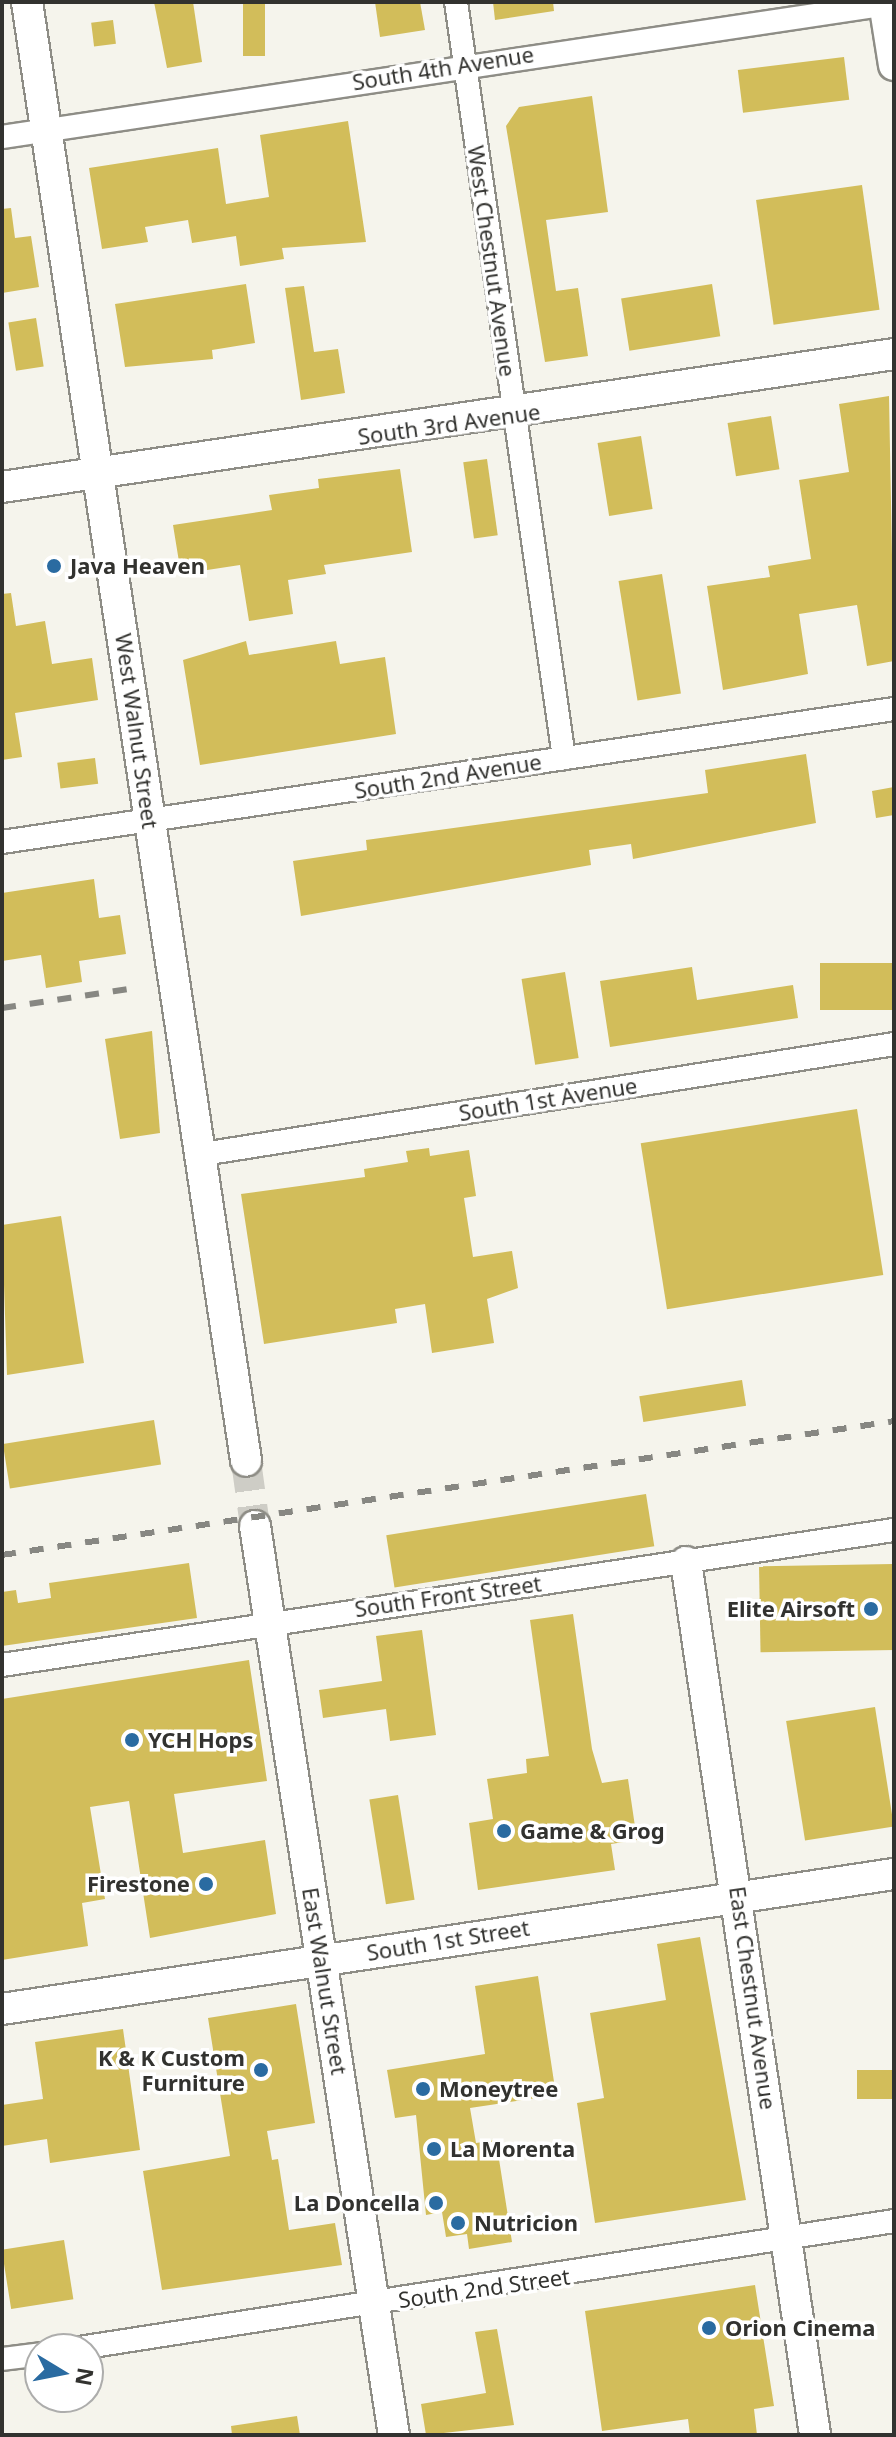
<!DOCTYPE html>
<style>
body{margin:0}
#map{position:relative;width:896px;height:2437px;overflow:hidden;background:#f5f4ec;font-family:"Noto Sans",sans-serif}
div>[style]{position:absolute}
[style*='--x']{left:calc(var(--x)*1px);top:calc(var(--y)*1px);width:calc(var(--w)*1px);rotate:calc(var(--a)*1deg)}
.building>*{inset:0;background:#d2bd5a;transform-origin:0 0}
.secondary-tunnel>*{height:30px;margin-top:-15px;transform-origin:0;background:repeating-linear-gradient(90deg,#cecdc6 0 30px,transparent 0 45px)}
.roads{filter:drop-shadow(2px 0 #8e8d86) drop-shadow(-2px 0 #8e8d86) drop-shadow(0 2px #8e8d86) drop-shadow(0 -2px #8e8d86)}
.street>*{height:22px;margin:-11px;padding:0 11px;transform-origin:11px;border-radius:11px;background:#fff}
.secondary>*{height:30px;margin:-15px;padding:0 15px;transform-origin:15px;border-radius:15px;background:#fff}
.rail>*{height:6px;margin-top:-3px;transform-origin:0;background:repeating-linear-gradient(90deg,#878782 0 14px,transparent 0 28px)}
.dots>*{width:22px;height:22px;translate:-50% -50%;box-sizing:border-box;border:4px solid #fff;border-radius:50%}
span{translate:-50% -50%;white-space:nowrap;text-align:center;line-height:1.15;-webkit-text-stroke:7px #fff;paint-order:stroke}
.street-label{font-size:22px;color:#32322f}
.poi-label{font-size:22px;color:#32322f;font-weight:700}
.left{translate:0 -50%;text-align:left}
.right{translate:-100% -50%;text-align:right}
.frame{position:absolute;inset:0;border:4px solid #32322f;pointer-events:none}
.north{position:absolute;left:24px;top:2333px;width:80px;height:80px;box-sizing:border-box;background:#fff;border:2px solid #adadac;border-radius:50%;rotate:100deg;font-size:22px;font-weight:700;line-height:32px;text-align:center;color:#32322f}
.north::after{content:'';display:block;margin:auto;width:28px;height:36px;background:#2a6ba1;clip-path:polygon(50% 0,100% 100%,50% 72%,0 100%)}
</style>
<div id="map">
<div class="building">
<i style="clip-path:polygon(154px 2px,193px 2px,202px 62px,167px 68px)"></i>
<i style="left:243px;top:2px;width:22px;height:54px"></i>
<i style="clip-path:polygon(375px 2px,420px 2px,425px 30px,380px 37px)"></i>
<i style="clip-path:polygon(493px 2px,553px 2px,554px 11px,495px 20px)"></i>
<i style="left:113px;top:20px;width:24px;height:22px;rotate:83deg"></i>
<i style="left:844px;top:57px;width:43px;height:107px;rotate:83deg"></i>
<i style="clip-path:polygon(592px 96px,608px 212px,546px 220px,556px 291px,578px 288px,588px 356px,545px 362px,506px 126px,519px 107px)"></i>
<i style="clip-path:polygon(348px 121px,366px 242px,282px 248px,284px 259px,240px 266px,236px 236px,192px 243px,188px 220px,145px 227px,148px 242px,102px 249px,89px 168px,218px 148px,226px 204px,269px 197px,260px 135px)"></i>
<i style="left:862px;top:185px;width:126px;height:107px;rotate:82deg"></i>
<i style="clip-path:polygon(11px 208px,15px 238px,31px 236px,39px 287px,2px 293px,2px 209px)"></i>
<i style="clip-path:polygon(246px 284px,255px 343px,212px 350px,213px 359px,125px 367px,115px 304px)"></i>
<i style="left:712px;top:284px;width:53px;height:92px;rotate:81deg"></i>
<i style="clip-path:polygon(304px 286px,314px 352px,338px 349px,345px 393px,301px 400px,285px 288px)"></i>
<i style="left:36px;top:318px;width:49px;height:28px;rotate:81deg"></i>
<i style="clip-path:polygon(889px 396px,894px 661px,867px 666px,857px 605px,799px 614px,808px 674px,723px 690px,707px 586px,770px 577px,768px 566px,811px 559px,799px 480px,849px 472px,839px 404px)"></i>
<i style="left:771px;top:416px;width:54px;height:44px;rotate:81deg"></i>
<i style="left:641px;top:436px;width:74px;height:44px;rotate:81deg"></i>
<i style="left:487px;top:459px;width:77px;height:24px;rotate:82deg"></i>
<i style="clip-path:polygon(400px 469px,412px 552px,324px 565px,326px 574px,288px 580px,293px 614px,249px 621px,240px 565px,181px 574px,173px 525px,272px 510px,269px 495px,319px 488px,318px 479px)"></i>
<i style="left:662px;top:574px;width:121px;height:44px;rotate:81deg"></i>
<i style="clip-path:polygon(11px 593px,16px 626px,45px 621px,52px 664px,92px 658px,98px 700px,15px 713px,22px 757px,2px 760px,2px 594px)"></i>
<i style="clip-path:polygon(246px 641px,249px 655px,336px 641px,340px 664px,385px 657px,396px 734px,200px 765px,183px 660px)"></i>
<i style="clip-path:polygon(806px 754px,816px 823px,633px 859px,631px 844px,589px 850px,591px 865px,301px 916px,293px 861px,367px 850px,366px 840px,708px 793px,705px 770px)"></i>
<i style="left:95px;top:758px;width:26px;height:38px;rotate:83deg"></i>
<i style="clip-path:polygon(894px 787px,894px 815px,876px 818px,872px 791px)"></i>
<i style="clip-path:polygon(94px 879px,99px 918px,120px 915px,126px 954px,79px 961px,82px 982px,46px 988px,41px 955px,2px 961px,2px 893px)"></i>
<i style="left:894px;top:963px;width:47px;height:74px;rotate:90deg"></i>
<i style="clip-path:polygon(692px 967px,697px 1000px,793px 985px,798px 1018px,610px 1047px,600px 981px)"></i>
<i style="left:565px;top:972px;width:87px;height:44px;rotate:81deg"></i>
<i style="clip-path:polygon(152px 1031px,160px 1133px,120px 1139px,105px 1039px)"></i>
<i style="left:857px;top:1109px;width:168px;height:219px;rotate:81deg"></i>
<i style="clip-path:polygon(429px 1148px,430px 1156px,469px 1150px,476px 1196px,464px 1198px,473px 1257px,512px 1251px,518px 1288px,487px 1299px,494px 1343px,432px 1353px,425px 1304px,395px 1309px,397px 1323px,264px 1344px,241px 1194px,365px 1177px,364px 1169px,408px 1162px,406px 1151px)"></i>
<i style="clip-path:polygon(61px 1216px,84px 1363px,7px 1375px,2px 1225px)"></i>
<i style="left:742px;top:1380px;width:26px;height:104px;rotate:81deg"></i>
<i style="left:154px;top:1420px;width:45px;height:153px;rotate:81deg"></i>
<i style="left:646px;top:1494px;width:53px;height:263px;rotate:81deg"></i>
<i style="clip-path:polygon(189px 1563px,197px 1618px,2px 1646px,2px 1592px,16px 1590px,18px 1603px,51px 1598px,49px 1583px)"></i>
<i style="left:893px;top:1564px;width:86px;height:134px;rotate:89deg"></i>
<i style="clip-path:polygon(573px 1614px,592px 1749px,602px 1783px,628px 1779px,637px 1840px,611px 1844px,615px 1870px,478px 1890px,469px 1823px,493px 1819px,487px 1779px,527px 1773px,526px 1759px,549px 1756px,530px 1620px)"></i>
<i style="clip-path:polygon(422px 1630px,436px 1735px,390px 1741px,386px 1709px,323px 1718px,319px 1690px,382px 1681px,376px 1636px)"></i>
<i style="clip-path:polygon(249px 1660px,267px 1781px,174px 1794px,183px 1853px,265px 1840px,276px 1914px,150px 1938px,129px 1801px,90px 1807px,105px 1899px,82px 1903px,88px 1946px,2px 1960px,2px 1699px)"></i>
<i style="left:875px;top:1707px;width:121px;height:90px;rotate:81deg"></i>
<i style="left:398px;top:1795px;width:106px;height:29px;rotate:81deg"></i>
<i style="clip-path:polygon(700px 1937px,746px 2200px,595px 2223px,577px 2103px,604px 2098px,590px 2013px,666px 2000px,657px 1944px)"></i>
<i style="clip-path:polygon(538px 1976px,556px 2095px,470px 2108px,476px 2143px,496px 2140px,512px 2242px,469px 2249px,467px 2234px,446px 2237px,442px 2212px,426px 2215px,416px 2115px,395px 2118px,387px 2070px,485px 2054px,475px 1986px)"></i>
<i style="clip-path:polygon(296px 2004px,315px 2123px,267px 2131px,272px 2160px,278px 2159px,289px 2230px,335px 2223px,342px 2265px,162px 2290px,143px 2171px,230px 2156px,208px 2018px)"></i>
<i style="clip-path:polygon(123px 2029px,140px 2150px,50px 2163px,47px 2139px,2px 2146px,2px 2105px,43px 2099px,35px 2042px)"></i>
<i style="left:894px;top:2070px;width:29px;height:37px;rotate:90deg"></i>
<i style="left:64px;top:2240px;width:60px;height:63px;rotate:81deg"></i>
<i style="clip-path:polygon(755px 2285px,774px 2406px,754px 2409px,757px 2435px,690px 2435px,688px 2419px,602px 2431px,585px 2311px)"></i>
<i style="clip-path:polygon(497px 2329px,514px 2425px,426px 2435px,421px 2404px,486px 2393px,475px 2332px)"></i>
<i style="clip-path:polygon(297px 2416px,300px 2435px,232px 2435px,231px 2426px)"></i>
</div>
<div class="secondary-tunnel">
<i style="--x:246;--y:1461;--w:66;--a:82.1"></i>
</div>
<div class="roads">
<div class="street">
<i style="--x:456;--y:2;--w:764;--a:81.87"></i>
<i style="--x:2;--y:137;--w:902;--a:-8.54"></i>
<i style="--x:2;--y:842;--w:902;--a:-8.48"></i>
<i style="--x:203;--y:1154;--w:700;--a:-9.04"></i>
<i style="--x:2;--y:1665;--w:902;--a:-8.61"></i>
<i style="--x:73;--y:2349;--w:831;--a:-8.86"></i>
<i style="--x:2;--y:2359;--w:38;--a:-7"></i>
</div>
<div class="secondary">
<i style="--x:27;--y:2;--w:1475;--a:81.46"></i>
<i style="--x:884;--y:2;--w:64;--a:81"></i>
<i style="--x:2;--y:487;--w:902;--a:-8.48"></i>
<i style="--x:255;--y:1526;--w:920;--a:81.31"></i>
<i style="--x:686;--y:1562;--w:882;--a:81.59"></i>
<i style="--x:2;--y:2009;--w:902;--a:-8.61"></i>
</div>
</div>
<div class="rail">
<i style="--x:2;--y:1008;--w:128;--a:-8.5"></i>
<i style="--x:2;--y:1555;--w:902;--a:-8.54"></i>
</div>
<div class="dots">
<i style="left:54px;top:566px;background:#2a6ba1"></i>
<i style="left:871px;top:1609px;background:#2a6ba1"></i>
<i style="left:132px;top:1740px;background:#2a6ba1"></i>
<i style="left:504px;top:1831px;background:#2a6ba1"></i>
<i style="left:206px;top:1884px;background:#2a6ba1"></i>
<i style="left:261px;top:2070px;background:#2a6ba1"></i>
<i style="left:423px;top:2089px;background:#2a6ba1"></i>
<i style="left:434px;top:2149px;background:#2a6ba1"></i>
<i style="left:436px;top:2203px;background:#2a6ba1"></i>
<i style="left:458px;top:2223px;background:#2a6ba1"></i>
<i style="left:709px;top:2328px;background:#2a6ba1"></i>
</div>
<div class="street-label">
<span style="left:443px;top:68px;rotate:-9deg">South 4th Avenue</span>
<span style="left:492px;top:261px;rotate:82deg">West Chestnut Avenue</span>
<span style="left:449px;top:424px;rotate:-8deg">South 3rd Avenue</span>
<span style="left:137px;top:731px;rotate:82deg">West Walnut Street</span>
<span style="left:448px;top:776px;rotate:-9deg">South 2nd Avenue</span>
<span style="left:548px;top:1099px;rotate:-9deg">South 1st Avenue</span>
<span style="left:448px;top:1596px;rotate:-8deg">South Front Street</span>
<span style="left:448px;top:1940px;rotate:-9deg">South 1st Street</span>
<span style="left:325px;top:1981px;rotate:81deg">East Walnut Street</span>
<span style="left:753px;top:1998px;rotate:82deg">East Chestnut Avenue</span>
<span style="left:484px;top:2288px;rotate:-8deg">South 2nd Street</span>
</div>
<div class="poi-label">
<span class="left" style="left:70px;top:566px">Java Heaven</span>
<span class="right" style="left:855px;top:1609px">Elite Airsoft</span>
<span class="left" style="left:148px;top:1740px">YCH Hops</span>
<span class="left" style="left:520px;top:1831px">Game &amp; Grog</span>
<span class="right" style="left:190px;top:1884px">Firestone</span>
<span class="right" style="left:245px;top:2070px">K &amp; K Custom<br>Furniture</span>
<span class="left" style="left:439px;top:2089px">Moneytree</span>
<span class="left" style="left:450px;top:2149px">La Morenta</span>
<span class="right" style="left:420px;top:2203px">La Doncella</span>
<span class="left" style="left:474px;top:2223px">Nutricion</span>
<span class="left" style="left:725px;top:2328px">Orion Cinema</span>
</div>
<div class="frame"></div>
<div class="north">N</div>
</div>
